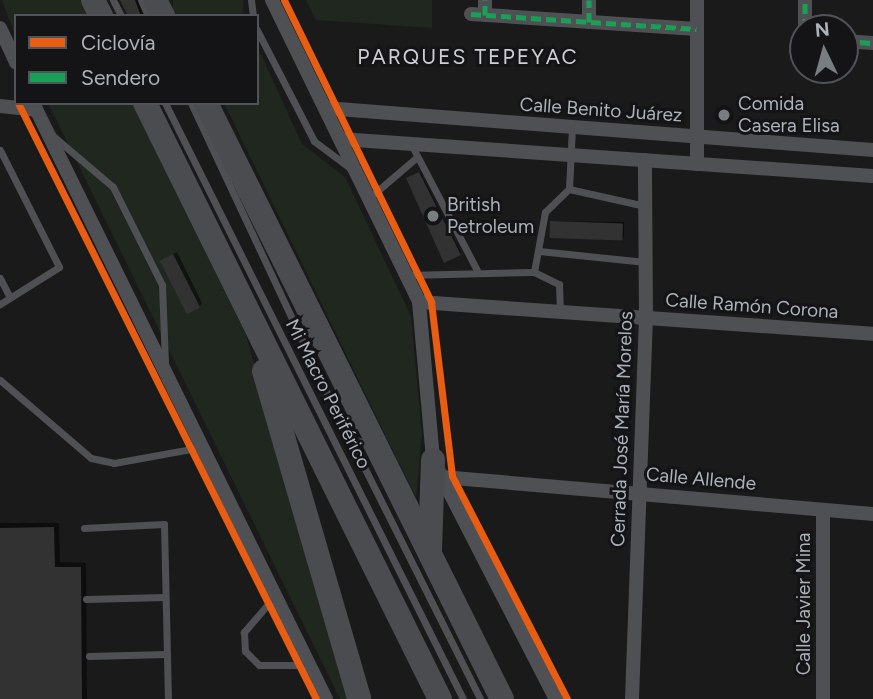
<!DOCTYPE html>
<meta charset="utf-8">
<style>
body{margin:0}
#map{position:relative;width:873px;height:699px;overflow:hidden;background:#1a1a1a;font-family:Figtree,sans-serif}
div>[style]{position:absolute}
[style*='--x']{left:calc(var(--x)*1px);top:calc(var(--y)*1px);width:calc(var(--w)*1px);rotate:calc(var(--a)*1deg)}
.green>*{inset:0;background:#1f271f;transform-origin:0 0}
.shadow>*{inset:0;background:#0007}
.building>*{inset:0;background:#323232;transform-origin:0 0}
.service>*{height:7px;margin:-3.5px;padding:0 3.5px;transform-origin:3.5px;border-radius:3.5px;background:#4e5053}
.minor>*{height:14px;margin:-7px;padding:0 7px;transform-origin:7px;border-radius:7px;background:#4e5053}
.trunk>*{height:24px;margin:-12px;padding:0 12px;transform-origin:12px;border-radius:12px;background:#4b4c4f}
.quiet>*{height:5px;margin-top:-2.5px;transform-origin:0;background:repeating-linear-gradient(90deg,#1a9f57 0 10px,transparent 0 15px)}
.cycleway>*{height:7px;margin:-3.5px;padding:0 3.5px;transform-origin:3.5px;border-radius:3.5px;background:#e95d12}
.dots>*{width:19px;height:19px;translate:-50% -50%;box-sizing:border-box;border:4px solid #141416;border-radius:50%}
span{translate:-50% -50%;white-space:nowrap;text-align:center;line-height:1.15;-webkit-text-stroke:6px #141416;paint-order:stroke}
.poi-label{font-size:19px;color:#abb2ba}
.left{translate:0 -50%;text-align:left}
.street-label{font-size:19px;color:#abb2ba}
.neighbourhood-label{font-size:21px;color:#ccd0d6;letter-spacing:2px}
.legend{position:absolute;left:14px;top:14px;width:245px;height:91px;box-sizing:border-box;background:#141416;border:2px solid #505358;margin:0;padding:9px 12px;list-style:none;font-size:21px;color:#abb2ba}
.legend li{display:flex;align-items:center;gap:14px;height:35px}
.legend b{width:35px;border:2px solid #505358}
.north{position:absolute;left:789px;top:14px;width:70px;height:70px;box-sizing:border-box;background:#141416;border:2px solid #505358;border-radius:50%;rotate:355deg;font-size:19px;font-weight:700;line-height:28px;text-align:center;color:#abb2ba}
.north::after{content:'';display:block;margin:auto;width:24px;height:32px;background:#787d82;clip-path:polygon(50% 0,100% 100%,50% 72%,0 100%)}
</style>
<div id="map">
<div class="green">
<i style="clip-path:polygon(2px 0,82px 0,89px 16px,16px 16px,16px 38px)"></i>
<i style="left:173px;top:0;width:70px;height:18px"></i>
<i style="clip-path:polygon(306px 0,432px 0,432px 28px,316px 20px)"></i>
<i style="clip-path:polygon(257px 46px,302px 144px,345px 177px,411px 316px,422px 435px,416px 498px,224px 103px,257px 103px)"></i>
<i style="clip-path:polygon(48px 103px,132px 103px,246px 335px,352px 699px,340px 699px)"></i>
</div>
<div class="shadow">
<i style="clip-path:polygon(122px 0,143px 0,151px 16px,130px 16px)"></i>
<i style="clip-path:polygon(420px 172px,461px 252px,460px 254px,409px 177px)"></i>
<i style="clip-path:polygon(551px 221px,624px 222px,624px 237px,622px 238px)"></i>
<i style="clip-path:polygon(177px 252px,202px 303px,199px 307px,162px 261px)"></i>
<i style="clip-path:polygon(0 523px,59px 523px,60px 562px,86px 563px,87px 699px,0 699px)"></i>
</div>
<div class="building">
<i style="clip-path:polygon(120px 0,135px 0,141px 16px,128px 16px)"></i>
<i style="clip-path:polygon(419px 172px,461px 255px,444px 263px,406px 178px)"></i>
<i style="left:550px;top:221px;width:73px;height:17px;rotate:2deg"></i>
<i style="left:173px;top:254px;width:60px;height:15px;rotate:63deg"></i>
<i style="clip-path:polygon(54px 527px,55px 567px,81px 567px,82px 699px,0 699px,0 528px)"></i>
</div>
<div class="service">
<i style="--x:113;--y:0;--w:18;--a:63"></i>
<i style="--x:141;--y:0;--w:17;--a:66"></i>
<i style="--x:251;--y:0;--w:16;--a:83"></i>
<i style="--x:257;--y:30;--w:125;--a:62.8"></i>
<i style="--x:314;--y:141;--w:45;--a:36.9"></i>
<i style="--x:165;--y:103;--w:666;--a:63.43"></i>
<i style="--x:191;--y:103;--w:316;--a:64.9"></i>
<i style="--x:325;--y:389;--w:347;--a:63.4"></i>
<i style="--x:53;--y:136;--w:79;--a:40.4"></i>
<i style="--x:113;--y:187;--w:110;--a:63.4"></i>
<i style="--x:162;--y:285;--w:79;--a:87.8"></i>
<i style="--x:411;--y:144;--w:142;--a:62.4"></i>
<i style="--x:0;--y:150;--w:131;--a:63.2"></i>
<i style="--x:59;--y:267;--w:70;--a:147.9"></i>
<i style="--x:569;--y:189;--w:62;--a:-87.2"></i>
<i style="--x:369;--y:198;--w:63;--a:-40.5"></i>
<i style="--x:539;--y:251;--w:107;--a:5.9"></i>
<i style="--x:534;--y:272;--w:61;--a:-79.6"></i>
<i style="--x:545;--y:212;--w:33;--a:-44"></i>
<i style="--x:569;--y:189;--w:78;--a:12.6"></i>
<i style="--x:407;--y:275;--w:127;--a:-1.4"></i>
<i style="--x:534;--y:272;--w:28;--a:26"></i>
<i style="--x:559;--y:284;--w:28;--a:88"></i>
<i style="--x:0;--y:278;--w:22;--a:63"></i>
<i style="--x:0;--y:380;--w:120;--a:40.6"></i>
<i style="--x:91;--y:458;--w:24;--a:12"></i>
<i style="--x:114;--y:463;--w:89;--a:-10.3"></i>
<i style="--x:84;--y:528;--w:80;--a:-2.9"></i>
<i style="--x:164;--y:524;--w:175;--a:88.7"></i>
<i style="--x:275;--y:596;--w:48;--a:130.7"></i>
<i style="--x:244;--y:632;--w:19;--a:87"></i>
<i style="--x:245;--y:651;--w:20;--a:45"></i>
<i style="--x:259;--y:665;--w:50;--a:0"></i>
<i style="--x:86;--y:599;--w:79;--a:-1.5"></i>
<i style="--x:89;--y:656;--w:78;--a:-1.5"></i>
</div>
<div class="minor">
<i style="--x:272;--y:0;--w:336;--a:64"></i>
<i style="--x:419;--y:302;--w:159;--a:84.9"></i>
<i style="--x:433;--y:460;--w:269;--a:62.8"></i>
<i style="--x:471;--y:14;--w:226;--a:3.8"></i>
<i style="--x:485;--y:15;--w:15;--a:-90"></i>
<i style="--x:589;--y:22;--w:22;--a:-90"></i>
<i style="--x:0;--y:28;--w:38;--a:65"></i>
<i style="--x:805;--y:28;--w:28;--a:-90"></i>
<i style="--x:845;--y:41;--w:28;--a:4"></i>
<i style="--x:33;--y:103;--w:664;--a:63.82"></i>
<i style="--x:0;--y:106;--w:36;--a:6"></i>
<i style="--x:325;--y:108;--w:550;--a:4.38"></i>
<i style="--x:340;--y:139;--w:534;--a:3.97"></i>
<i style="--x:697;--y:164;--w:164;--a:-90"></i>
<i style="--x:419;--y:302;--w:455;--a:4"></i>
<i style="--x:442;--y:477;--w:433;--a:4.9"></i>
<i style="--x:632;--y:699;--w:381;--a:-87.9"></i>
<i style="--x:646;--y:318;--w:158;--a:-90.4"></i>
<i style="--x:823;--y:699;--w:189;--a:-90"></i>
</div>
<div class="trunk">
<i style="--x:93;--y:0;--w:18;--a:63"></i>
<i style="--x:155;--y:0;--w:18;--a:63"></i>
<i style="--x:145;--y:103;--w:665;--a:63.67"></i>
<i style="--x:206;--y:103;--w:665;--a:63.59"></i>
<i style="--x:264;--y:371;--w:341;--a:73.8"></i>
<i style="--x:430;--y:550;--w:90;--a:-88.1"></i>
</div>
<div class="quiet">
<i style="--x:471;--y:14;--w:226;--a:3.8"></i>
<i style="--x:485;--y:15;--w:15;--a:-90"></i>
<i style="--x:589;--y:22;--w:22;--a:-90"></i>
<i style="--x:805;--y:28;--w:28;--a:-90"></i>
<i style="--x:845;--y:41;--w:28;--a:4"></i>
</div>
<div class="cycleway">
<i style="--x:284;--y:0;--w:336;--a:64"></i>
<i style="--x:431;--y:302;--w:175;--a:83.1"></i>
<i style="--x:452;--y:476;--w:251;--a:62.7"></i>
<i style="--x:18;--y:103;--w:666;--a:63.43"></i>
</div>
<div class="dots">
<i style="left:724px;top:115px;background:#787d82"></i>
<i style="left:433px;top:216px;background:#787d82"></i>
</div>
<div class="poi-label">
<span class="left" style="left:738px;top:115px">Comida<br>Casera Elisa</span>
<span class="left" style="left:447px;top:216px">British<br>Petroleum</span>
</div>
<div class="street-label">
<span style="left:601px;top:110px;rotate:4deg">Calle Benito Juárez</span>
<span style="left:752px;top:306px;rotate:4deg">Calle Ramón Corona</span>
<span style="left:328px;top:394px;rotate:63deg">Mi Macro Periférico</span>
<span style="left:622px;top:429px;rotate:-88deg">Cerrada José María Morelos</span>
<span style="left:701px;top:479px;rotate:5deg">Calle Allende</span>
<span style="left:804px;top:604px;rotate:-90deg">Calle Javier Mina</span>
</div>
<div class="neighbourhood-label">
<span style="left:468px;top:57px">PARQUES TEPEYAC</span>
</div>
<ul class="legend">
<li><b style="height:9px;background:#e95d12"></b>Ciclovía</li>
<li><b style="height:9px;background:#1a9f57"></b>Sendero</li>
</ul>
<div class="north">N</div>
</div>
